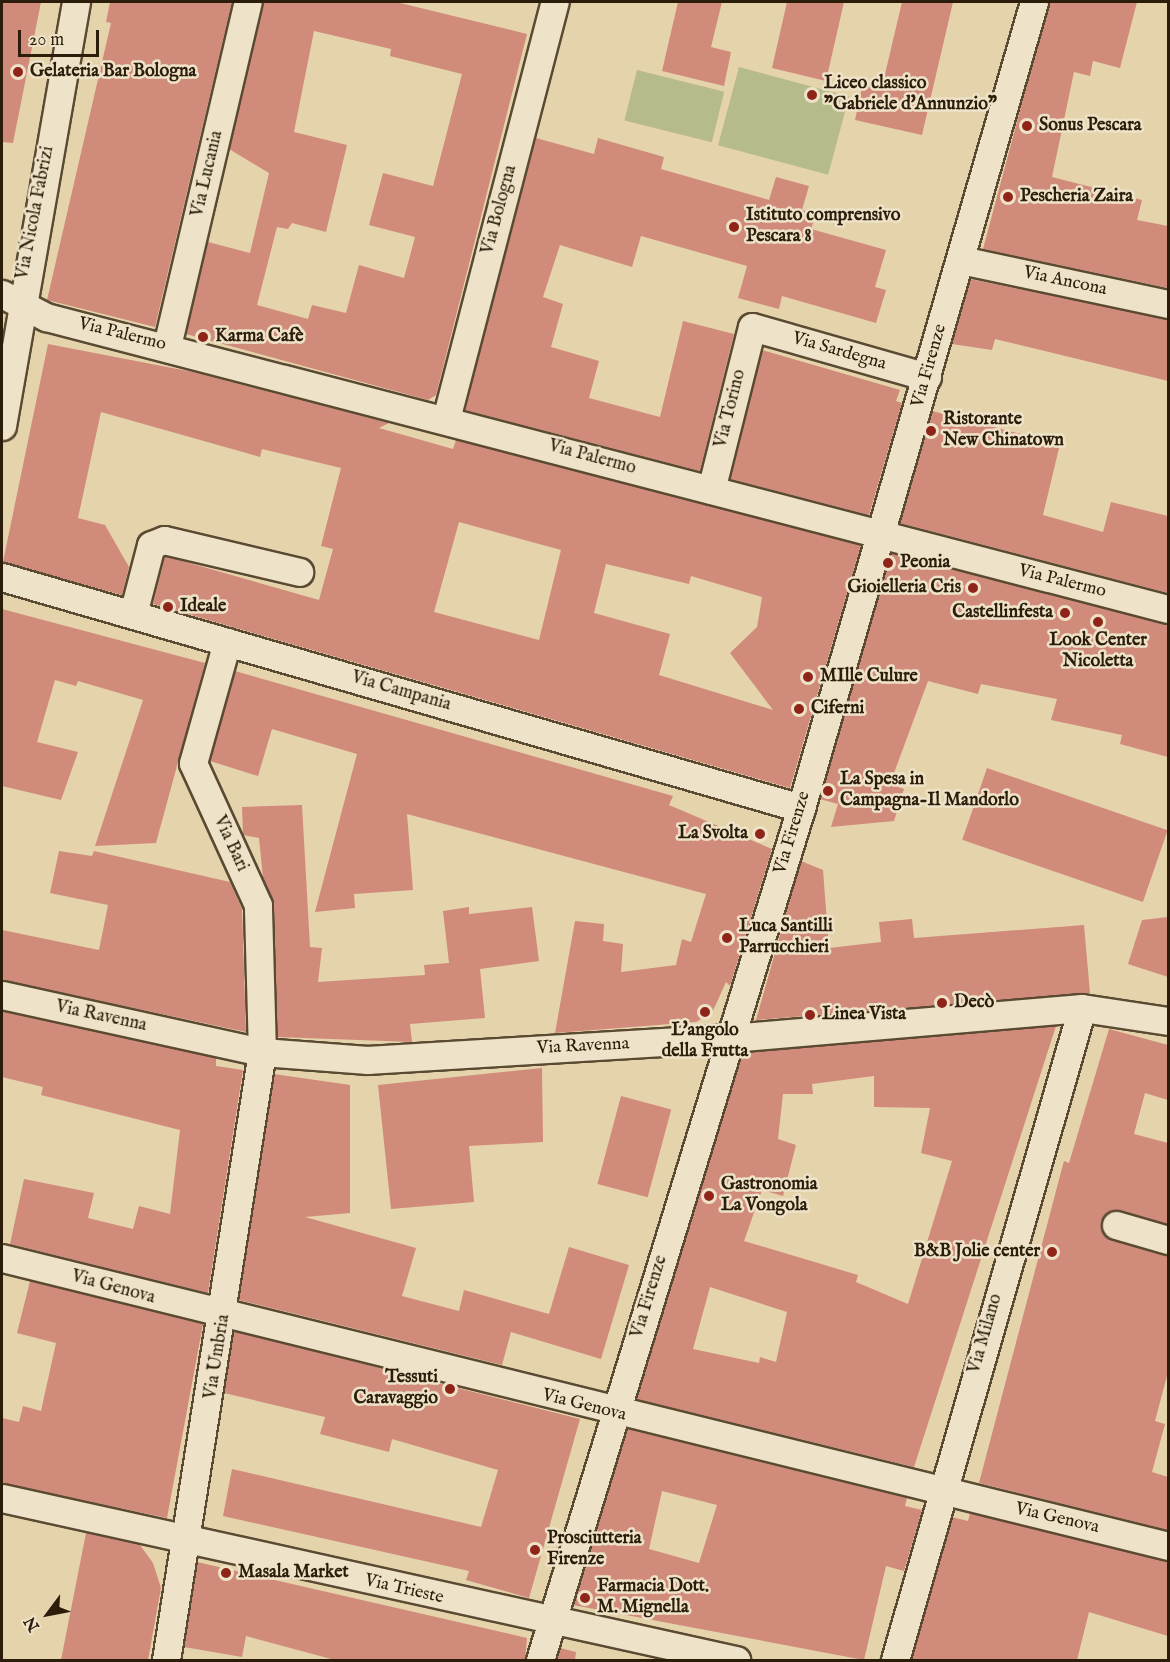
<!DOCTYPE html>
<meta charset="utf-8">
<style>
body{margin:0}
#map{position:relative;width:1170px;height:1662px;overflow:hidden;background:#e5d3ab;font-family:"IM FELL English",serif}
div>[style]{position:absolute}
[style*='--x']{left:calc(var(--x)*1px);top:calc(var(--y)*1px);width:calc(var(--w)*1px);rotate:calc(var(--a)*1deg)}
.green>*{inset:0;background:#b5bc89;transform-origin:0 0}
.building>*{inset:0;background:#d18b7b;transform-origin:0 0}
.roads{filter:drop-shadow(2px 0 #5a4a32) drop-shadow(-2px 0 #5a4a32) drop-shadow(0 2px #5a4a32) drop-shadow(0 -2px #5a4a32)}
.minor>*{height:27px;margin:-13.5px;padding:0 13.5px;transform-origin:13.5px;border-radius:13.5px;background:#eee2c8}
.dots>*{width:16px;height:16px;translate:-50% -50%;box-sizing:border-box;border:3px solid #eee2c8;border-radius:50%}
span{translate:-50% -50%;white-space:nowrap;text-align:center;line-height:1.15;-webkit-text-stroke:5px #eee2c8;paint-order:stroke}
.poi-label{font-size:18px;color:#2b1d0a;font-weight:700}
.left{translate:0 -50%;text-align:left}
.right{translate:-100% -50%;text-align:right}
.street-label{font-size:18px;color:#2b1d0a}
.frame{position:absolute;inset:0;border:3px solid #2b1d0a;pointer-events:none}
.north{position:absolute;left:18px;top:1584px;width:60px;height:60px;-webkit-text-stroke:4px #eee2c8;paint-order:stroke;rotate:238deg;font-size:16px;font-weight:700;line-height:24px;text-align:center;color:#2b1d0a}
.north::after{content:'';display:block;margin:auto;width:21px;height:27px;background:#2b1d0a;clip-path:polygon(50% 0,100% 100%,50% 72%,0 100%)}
.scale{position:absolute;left:18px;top:30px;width:81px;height:27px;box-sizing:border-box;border:3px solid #2b1d0a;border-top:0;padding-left:8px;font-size:18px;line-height:21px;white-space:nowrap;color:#2b1d0a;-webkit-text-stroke:4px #eee2c8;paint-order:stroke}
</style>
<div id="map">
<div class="green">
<i style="left:739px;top:67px;width:114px;height:81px;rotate:15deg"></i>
<i style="left:637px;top:70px;width:90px;height:52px;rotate:14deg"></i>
</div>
<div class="building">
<i style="clip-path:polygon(2px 2px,41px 2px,13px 143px,2px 142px)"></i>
<i style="clip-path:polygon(110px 2px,232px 2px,155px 327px,47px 300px,111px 23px,106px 22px)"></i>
<i style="clip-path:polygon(evenodd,263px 2px,396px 2px,527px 34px,436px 395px,428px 400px,186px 334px,208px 242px,250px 253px,269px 173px,229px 149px,263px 2px,314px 31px,391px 49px,390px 56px,462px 74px,433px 186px,383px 173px,369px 225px,415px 237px,404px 278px,359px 265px,346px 313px,312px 305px,308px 319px,257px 305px,277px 227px,288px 229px,292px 223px,326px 232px,347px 145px,294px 132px,314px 31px)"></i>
<i style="clip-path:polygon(678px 2px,722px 2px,711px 47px,731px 52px,724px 86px,662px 71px)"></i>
<i style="clip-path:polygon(787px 2px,844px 2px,826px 81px,772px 68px)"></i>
<i style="clip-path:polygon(902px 2px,953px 2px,922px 135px,855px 120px,863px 82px,882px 87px)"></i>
<i style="clip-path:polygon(1049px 2px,1137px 2px,1120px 68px,1093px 61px,1090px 76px,1074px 72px,1052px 177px,1142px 200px,1137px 220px,1168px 226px,1168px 288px,983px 249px)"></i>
<i style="clip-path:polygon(536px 138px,594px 154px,598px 138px,664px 157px,661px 169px,769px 200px,776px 177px,809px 186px,802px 210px,816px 214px,811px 229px,886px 250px,875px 287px,886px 290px,876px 323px,782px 296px,779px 309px,738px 298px,747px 266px,641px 236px,632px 267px,560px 245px,543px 297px,563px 304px,551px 347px,599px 361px,589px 398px,660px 417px,683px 321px,734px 334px,700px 471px,465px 410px)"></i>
<i style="clip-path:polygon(970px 279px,1168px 319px,1168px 381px,995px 339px,992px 350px,952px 344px)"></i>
<i style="clip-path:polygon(evenodd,48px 344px,193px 372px,389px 423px,379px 428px,453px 449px,456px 440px,861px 545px,790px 788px,153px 604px,165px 556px,319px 600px,333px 549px,321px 546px,341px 468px,262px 449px,260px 457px,101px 412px,78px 518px,105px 525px,129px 567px,122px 595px,3px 562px,48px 344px,459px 522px,561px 550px,539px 640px,434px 612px,459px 522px,48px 344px,606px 564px,689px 584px,691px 576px,762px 597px,757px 627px,730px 653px,773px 710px,659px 675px,670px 634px,594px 613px,606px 564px)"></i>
<i style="clip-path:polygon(762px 350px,900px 390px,896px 401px,902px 403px,869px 515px,730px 479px)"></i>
<i style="clip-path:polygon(932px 411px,1060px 444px,1043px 515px,1103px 532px,1111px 502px,1168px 516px,1168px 593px,900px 523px)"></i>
<i style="clip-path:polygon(891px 553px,1168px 624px,1168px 757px,1120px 744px,1122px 735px,1051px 720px,1057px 699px,981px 684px,978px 694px,928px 681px,890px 784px,904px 789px,894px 821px,831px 827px,838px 804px,820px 799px)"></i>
<i style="clip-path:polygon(2px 609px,205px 663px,156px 843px,95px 846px,143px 700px,78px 681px,76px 686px,55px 680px,37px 742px,78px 752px,61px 800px,2px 786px)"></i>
<i style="clip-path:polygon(235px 671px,673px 796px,669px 805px,772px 849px,730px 986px,726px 982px,712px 1013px,696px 1022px,555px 1033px,575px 921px,604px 924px,603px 941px,623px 944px,621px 972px,676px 965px,682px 939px,691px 942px,706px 894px,407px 814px,413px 890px,354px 894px,355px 908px,315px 912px,357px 754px,272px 729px,258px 776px,210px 761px)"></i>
<i style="left:987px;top:768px;width:191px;height:76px;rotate:19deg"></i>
<i style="clip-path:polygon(302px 805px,310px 947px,322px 948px,318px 982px,425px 975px,424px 965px,449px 963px,443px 911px,469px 907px,469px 914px,532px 907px,539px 961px,480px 969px,485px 1018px,410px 1024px,412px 1042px,277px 1037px,274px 904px,263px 878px,259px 838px,243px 835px,242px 807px)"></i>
<i style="clip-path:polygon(59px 851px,92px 856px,94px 851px,230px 882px,242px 909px,246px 1032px,2px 980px,2px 930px,99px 950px,108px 905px,50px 893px)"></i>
<i style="clip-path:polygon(801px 861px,823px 870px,829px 948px,881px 942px,879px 922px,912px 919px,914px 938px,1084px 925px,1090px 993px,756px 1020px)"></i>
<i style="clip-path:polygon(1168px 917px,1168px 977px,1128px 964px,1142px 920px)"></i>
<i style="clip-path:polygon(2px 1011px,216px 1058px,216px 1066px,243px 1070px,208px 1293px,10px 1244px,24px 1179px,94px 1193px,88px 1218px,133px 1229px,139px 1206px,170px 1214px,180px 1130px,41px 1095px,43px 1087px,2px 1077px)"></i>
<i style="clip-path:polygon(evenodd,1056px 1026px,914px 1467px,637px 1399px,742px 1053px,1056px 1026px,874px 1076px,874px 1107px,930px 1108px,921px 1153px,952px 1161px,908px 1304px,856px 1282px,858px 1275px,744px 1241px,762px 1190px,783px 1196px,796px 1145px,778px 1139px,783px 1094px,813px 1094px,812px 1084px,874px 1076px,1056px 1026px,710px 1287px,787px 1312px,776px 1362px,760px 1357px,759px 1363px,693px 1349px,710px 1287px)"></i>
<i style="clip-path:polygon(1109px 1029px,1168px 1045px,1168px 1100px,1145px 1093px,1134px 1134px,1168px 1143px,1168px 1224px,1113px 1210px,1105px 1214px,1101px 1228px,1112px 1240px,1168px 1255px,1168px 1372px,1155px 1421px,1165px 1424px,1152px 1472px,1168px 1477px,1168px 1530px,979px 1483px,1061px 1172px,1064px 1161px,1069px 1163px)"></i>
<i style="clip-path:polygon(542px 1068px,543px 1142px,469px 1146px,474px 1202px,391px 1209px,378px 1085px)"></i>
<i style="clip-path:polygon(274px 1074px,350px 1085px,350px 1213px,305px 1217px,416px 1248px,402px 1296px,459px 1311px,464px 1290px,549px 1314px,569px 1247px,629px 1265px,601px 1359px,511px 1332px,502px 1365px,239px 1300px)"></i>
<i style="left:621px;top:1096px;width:52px;height:91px;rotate:15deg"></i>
<i style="clip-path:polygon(30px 1281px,203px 1324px,167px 1518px,2px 1483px,2px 1418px,19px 1422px,23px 1406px,41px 1411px,56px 1343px,17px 1333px)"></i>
<i style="clip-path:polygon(234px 1331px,580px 1419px,529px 1598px,466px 1580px,469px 1571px,223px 1516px,232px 1469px,481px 1527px,498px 1470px,392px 1439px,389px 1452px,320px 1434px,325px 1417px,224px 1393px)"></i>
<i style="clip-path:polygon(evenodd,627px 1429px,907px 1498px,905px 1506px,922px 1510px,904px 1571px,886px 1566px,864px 1660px,573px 1605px,627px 1429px,662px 1491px,717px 1505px,699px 1563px,649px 1549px,662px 1491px)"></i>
<i style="clip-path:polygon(970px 1513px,1168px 1561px,1168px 1636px,1089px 1612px,1077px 1660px,911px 1660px,952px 1517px,968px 1521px)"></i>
<i style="clip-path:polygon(86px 1533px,140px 1545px,153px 1563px,161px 1588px,148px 1660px,61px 1660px)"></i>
<i style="clip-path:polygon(197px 1562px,527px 1638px,525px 1660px,335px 1660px,246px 1636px,242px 1657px,184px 1647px)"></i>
<i style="clip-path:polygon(560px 1648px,576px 1652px,575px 1660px,556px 1660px)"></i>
</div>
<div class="roads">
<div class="minor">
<i style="--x:961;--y:260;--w:212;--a:12"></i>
<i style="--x:2;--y:294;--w:50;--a:27.6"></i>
<i style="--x:46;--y:317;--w:1159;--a:14.59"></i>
<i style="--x:167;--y:346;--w:353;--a:-76.8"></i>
<i style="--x:446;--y:419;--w:431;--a:-75.4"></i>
<i style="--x:2;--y:426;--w:430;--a:-80.1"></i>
<i style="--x:711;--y:490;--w:168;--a:-75.9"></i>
<i style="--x:752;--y:327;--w:182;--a:15.9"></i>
<i style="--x:2;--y:577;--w:832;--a:16.13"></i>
<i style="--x:133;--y:614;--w:71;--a:-75.4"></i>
<i style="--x:151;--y:545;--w:14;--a:-21"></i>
<i style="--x:164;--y:540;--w:139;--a:13.3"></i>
<i style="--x:2;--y:995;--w:266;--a:12.4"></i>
<i style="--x:262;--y:1052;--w:106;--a:4.3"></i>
<i style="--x:368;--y:1060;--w:364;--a:-3.5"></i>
<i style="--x:731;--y:1038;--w:352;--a:-4.9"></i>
<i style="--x:1082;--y:1008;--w:87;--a:8.6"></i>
<i style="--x:1116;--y:1225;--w:54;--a:16.1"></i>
<i style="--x:2;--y:1258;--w:1201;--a:13.87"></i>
<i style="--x:2;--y:1498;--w:752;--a:12.45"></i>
<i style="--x:166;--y:1660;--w:616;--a:-81.03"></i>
<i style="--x:262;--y:1052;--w:147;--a:-91.6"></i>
<i style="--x:258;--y:905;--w:156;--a:-114.6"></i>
<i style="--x:193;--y:763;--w:126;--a:-74.3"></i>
<i style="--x:540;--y:1660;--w:891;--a:-72.97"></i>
<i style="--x:801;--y:808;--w:839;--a:-73.88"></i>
<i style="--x:895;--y:1660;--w:678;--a:-74"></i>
</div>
</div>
<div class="dots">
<i style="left:18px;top:72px;background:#8f2418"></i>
<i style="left:812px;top:95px;background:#8f2418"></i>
<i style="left:1027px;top:126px;background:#8f2418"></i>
<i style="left:1008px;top:197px;background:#8f2418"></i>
<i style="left:734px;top:227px;background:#8f2418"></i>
<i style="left:203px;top:337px;background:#8f2418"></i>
<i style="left:931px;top:431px;background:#8f2418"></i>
<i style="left:888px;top:563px;background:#8f2418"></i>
<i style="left:973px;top:588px;background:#8f2418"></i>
<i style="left:168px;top:607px;background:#8f2418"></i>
<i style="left:1065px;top:613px;background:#8f2418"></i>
<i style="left:1098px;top:622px;background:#8f2418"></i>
<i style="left:808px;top:677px;background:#8f2418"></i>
<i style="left:799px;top:709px;background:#8f2418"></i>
<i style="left:828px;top:791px;background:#8f2418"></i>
<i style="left:760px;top:834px;background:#8f2418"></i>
<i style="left:727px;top:938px;background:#8f2418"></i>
<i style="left:942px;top:1003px;background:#8f2418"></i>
<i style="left:705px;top:1012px;background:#8f2418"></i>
<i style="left:810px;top:1015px;background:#8f2418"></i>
<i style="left:709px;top:1196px;background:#8f2418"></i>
<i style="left:1052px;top:1252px;background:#8f2418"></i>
<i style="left:450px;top:1389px;background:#8f2418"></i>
<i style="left:535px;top:1550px;background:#8f2418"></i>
<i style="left:226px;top:1573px;background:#8f2418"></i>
<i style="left:585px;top:1598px;background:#8f2418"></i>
</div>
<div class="poi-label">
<span class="left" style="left:30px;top:72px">Gelateria Bar Bologna</span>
<span class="left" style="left:824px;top:95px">Liceo classico<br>"Gabriele d'Annunzio"</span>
<span class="left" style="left:1039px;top:126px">Sonus Pescara</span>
<span class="left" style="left:1020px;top:197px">Pescheria Zaira</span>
<span class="left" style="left:746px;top:227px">Istituto comprensivo<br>Pescara 8</span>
<span class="left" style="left:215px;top:337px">Karma Cafè</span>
<span class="left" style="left:943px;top:431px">Ristorante<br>New Chinatown</span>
<span class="left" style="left:900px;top:563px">Peonia</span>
<span class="right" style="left:961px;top:588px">Gioielleria Cris</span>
<span class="left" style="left:180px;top:607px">Ideale</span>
<span class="right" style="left:1053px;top:613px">Castellinfesta</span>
<span style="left:1098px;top:652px">Look Center<br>Nicoletta</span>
<span class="left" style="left:820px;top:677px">MIlle Culure</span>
<span class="left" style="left:811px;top:709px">Ciferni</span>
<span class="left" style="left:840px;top:791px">La Spesa in<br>Campagna-Il Mandorlo</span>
<span class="right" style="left:748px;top:834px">La Svolta</span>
<span class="left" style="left:739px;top:938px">Luca Santilli<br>Parrucchieri</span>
<span class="left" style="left:954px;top:1003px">Decò</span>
<span class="left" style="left:822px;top:1015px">Linea Vista</span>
<span style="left:705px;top:1042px">L'angolo<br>della Frutta</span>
<span class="left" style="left:721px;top:1196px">Gastronomia<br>La Vongola</span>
<span class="right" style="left:1040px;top:1252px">B&amp;B Jolie center</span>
<span class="right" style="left:438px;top:1389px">Tessuti<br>Caravaggio</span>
<span class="left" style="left:547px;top:1550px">Prosciutteria<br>Firenze</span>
<span class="left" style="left:238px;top:1573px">Masala Market</span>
<span class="left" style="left:597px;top:1598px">Farmacia Dott.<br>M. Mignella</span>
</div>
<div class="street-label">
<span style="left:208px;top:174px;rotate:-77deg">Via Lucania</span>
<span style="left:500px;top:210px;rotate:-75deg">Via Bologna</span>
<span style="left:36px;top:213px;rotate:-79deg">Via Nicola Fabrizi</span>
<span style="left:1065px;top:282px;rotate:12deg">Via Ancona</span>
<span style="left:122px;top:335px;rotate:14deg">Via Palermo</span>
<span style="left:839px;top:352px;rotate:16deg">Via Sardegna</span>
<span style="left:930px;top:366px;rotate:-74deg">Via Firenze</span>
<span style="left:731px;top:409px;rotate:-76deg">Via Torino</span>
<span style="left:592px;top:458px;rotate:15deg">Via Palermo</span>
<span style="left:1062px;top:582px;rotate:14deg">Via Palermo</span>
<span style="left:401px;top:692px;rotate:16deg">Via Campania</span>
<span style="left:793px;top:833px;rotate:-73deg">Via Firenze</span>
<span style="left:230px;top:844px;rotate:65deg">Via Bari</span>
<span style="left:101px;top:1017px;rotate:12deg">Via Ravenna</span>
<span style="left:583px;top:1047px;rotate:-3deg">Via Ravenna</span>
<span style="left:113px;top:1288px;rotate:15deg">Via Genova</span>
<span style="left:650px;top:1297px;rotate:-73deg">Via Firenze</span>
<span style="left:986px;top:1334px;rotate:-74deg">Via Milano</span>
<span style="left:218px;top:1357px;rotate:-81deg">Via Umbria</span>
<span style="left:584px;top:1406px;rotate:14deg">Via Genova</span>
<span style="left:1057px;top:1519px;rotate:13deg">Via Genova</span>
<span style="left:404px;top:1590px;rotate:13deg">Via Trieste</span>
</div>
<div class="frame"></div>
<div class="north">N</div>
<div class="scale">20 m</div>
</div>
